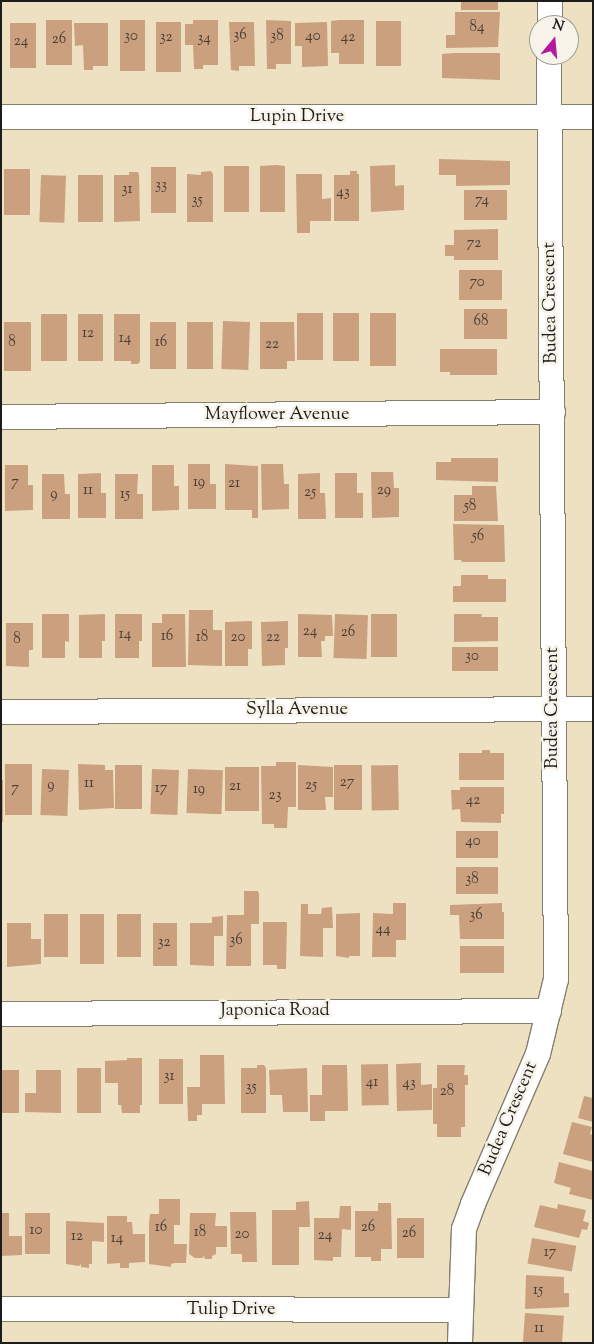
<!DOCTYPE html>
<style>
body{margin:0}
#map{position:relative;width:594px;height:1344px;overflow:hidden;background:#ede1c2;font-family:"Sorts Mill Goudy",serif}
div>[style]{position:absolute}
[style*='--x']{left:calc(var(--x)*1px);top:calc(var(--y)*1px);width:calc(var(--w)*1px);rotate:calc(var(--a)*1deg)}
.building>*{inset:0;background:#caa07f;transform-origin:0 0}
.roads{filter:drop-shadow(1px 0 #847e6f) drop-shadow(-1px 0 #847e6f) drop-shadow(0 1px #847e6f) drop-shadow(0 -1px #847e6f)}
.street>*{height:24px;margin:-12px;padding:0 12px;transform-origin:12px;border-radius:12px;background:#fff}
span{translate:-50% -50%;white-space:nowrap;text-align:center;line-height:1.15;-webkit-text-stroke:5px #f7f3e8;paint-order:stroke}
.number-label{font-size:15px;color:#483d35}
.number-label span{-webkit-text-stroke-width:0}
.street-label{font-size:18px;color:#1c1c1c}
.frame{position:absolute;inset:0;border:2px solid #1c1c1c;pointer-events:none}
.north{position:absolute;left:529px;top:15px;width:50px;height:50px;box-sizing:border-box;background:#f7f3e8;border:1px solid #9f9d96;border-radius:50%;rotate:17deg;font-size:14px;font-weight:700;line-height:20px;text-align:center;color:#1c1c1c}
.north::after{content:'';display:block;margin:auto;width:18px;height:22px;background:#b5179e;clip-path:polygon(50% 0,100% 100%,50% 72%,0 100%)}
</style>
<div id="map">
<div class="building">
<i style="left:461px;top:1px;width:37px;height:9px"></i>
<i style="clip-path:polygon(455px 12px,500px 12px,498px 47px,446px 48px,446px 35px,455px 35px)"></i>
<i style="left:46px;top:20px;width:26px;height:45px"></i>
<i style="left:120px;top:20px;width:25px;height:51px"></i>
<i style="clip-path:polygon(193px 20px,218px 20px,218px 65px,203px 65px,203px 69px,194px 69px,193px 45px,185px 45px,185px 24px,193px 24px)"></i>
<i style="clip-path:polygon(266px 20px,291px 21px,291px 64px,276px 64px,276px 69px,267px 69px)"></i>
<i style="clip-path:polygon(339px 20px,364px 20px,364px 64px,339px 64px,339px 53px,331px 53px,331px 21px)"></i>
<i style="left:376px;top:21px;width:25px;height:45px"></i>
<i style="left:156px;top:22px;width:25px;height:50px"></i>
<i style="clip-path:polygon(229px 22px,254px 22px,255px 66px,239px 66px,239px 71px,231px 70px)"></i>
<i style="clip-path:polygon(327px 22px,328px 66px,302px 67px,302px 46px,295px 46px,295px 23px)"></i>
<i style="left:10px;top:23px;width:26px;height:45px"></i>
<i style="clip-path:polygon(74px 23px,108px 23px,108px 66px,93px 66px,93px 70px,84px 70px,83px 45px,75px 46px)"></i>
<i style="clip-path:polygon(454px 53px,500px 53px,500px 80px,442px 78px,442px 54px)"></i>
<i style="clip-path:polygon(439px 159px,510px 161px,510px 185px,456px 186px,456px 175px,439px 175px)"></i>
<i style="clip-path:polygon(276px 165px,285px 166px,285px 212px,260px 212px,260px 166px)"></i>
<i style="clip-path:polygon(395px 165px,395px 186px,404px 185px,404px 210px,371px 212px,370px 166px)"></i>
<i style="left:224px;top:166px;width:25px;height:46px"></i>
<i style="left:151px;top:167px;width:25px;height:46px"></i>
<i style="left:30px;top:169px;width:46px;height:26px;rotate:90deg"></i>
<i style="clip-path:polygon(211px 171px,213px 174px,213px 222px,187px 222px,187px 174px,201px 175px,201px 172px)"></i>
<i style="clip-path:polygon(350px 171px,357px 171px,357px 174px,359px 174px,359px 221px,334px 221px,334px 175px,350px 175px)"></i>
<i style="clip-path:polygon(129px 172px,138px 172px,139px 175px,140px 221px,114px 222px,114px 175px,129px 175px)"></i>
<i style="clip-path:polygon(296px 174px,322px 174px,322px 199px,331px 198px,331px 221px,310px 221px,310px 233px,297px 233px)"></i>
<i style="left:41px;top:175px;width:25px;height:47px;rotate:2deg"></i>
<i style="left:103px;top:175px;width:47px;height:25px;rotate:90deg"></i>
<i style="left:464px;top:190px;width:43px;height:30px"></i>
<i style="clip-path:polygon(498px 229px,498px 260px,454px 260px,454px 256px,445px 256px,445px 245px,454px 245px,454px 230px)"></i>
<i style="left:459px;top:270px;width:43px;height:30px"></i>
<i style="left:464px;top:309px;width:43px;height:30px"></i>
<i style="left:297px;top:313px;width:26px;height:47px"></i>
<i style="left:333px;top:313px;width:26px;height:48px"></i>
<i style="left:370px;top:313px;width:26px;height:53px"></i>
<i style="left:41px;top:314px;width:26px;height:47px"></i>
<i style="left:78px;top:314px;width:25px;height:47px"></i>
<i style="clip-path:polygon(114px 314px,140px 314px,140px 362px,138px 364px,131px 364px,131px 361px,114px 361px)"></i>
<i style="left:223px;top:321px;width:27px;height:48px;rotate:2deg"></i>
<i style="left:4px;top:322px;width:27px;height:49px"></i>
<i style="left:150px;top:322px;width:26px;height:47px"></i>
<i style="left:187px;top:322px;width:26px;height:47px"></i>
<i style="clip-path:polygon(260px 322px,294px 322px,295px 361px,287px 361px,287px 369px,260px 369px)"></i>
<i style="clip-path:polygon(440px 349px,497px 349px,497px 375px,450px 375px,450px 372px,440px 372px)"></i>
<i style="clip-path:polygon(451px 458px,498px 458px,498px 482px,436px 480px,436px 462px,451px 462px)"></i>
<i style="clip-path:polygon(188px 464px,210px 464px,210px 484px,216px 484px,216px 509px,188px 509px)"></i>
<i style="clip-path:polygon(225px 464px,258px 466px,258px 518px,252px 518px,252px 510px,225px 510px)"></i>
<i style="clip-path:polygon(261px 464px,283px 464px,284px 484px,289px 484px,289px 509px,262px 510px)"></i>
<i style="clip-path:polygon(5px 465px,28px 465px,28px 485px,33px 485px,33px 510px,5px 511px)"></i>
<i style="clip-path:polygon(152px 465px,174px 465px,174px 486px,179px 486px,179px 510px,152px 511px)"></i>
<i style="clip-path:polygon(371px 472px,393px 472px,394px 488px,399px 488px,399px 517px,372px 518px)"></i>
<i style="clip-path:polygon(101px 473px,101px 493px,106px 493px,106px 518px,78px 518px,78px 474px)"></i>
<i style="clip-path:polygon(320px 473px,320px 493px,325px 493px,326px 519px,298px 519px,298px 474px)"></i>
<i style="clip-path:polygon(335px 473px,357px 473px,357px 493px,363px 493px,363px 518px,335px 518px)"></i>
<i style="clip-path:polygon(42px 474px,64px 474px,65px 494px,70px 494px,70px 519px,42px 519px)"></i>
<i style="clip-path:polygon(115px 474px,138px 474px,137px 494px,143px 494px,143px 519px,115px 519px)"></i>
<i style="clip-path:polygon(472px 486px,496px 486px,498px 521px,454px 521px,454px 495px,472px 495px)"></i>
<i style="clip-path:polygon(453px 524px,504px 525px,505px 562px,462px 562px,461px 560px,454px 560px)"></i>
<i style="clip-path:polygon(461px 575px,488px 575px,488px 579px,506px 579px,506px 602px,453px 602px,453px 586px,461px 586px)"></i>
<i style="clip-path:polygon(189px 610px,213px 610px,213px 630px,222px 630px,222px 666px,188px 665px)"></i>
<i style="clip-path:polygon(42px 614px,69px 614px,69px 642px,65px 641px,65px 658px,42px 658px)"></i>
<i style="clip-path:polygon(105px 614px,105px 641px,102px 641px,102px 658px,79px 658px,79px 615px)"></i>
<i style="clip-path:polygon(115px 614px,142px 614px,142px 641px,139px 641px,139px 658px,115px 658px)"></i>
<i style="clip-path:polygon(162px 614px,185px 614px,186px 667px,152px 667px,152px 623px,162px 623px)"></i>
<i style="clip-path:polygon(298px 614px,332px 615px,333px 636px,325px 636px,325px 641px,321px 641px,322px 657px,298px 657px)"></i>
<i style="left:335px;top:614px;width:33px;height:44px;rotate:2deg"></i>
<i style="left:371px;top:614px;width:26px;height:43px"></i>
<i style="clip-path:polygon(454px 614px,482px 614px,481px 617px,498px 617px,498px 641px,454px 642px)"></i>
<i style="clip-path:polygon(252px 621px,252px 649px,248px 649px,248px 666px,225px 666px,225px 622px)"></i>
<i style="clip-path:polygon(288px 621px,288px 648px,285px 648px,285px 665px,262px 666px,261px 622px)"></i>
<i style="clip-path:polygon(6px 623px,33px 623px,33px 650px,29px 650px,29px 667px,6px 666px)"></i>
<i style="left:498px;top:647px;width:24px;height:46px;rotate:90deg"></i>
<i style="clip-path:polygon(482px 750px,490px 750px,490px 753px,504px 753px,504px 780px,459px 780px,459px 753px,482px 753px)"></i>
<i style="clip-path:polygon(276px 762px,296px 762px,296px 807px,288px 807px,287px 828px,274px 828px,274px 824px,262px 824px,261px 766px,276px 766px)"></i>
<i style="left:5px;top:764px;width:27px;height:51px"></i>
<i style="clip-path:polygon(78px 764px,105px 765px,105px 770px,113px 770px,114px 808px,79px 810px)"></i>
<i style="left:142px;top:765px;width:44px;height:27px;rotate:90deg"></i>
<i style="clip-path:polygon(298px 765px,333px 767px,333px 797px,325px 797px,326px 810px,298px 810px)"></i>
<i style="left:362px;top:765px;width:45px;height:28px;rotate:90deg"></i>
<i style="left:398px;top:765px;width:45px;height:27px;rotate:89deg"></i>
<i style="left:225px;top:767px;width:34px;height:44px"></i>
<i style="left:42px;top:769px;width:27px;height:46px;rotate:2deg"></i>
<i style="left:152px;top:769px;width:27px;height:45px;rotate:2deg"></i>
<i style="left:188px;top:769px;width:35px;height:44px;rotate:2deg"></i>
<i style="left:1px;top:780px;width:2px;height:42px"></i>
<i style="clip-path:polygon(460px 787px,504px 787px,504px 814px,501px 814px,501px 823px,461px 822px,460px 809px,452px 810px,451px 790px,460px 790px)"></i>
<i style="left:456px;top:831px;width:42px;height:27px"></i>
<i style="left:456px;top:867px;width:42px;height:27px"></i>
<i style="clip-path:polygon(244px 891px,258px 891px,259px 894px,259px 924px,251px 924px,251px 966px,226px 966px,227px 915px,244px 915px)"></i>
<i style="clip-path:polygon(393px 903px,406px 903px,406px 940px,396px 940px,396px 957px,372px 957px,373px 913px,393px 914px)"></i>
<i style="clip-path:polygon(502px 903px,502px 912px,504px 912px,504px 939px,460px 939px,459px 915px,450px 915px,450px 905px)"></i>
<i style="clip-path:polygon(301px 904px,308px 904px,308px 914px,321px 914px,322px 908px,332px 907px,333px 928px,323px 928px,323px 957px,300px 956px)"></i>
<i style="clip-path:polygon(360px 913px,360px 956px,349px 956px,349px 958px,336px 956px,336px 914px)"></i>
<i style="left:44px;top:914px;width:24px;height:43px"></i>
<i style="left:80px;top:914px;width:24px;height:50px"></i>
<i style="left:117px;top:914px;width:24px;height:43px"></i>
<i style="clip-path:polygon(223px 916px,223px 936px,214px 936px,214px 966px,190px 965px,190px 923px,212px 923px,212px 917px)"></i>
<i style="clip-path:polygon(263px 922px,287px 922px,286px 969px,277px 969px,277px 965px,263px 965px)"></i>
<i style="clip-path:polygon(7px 923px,31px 923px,31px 939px,41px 939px,41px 964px,7px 967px)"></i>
<i style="left:153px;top:923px;width:24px;height:43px"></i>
<i style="left:460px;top:946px;width:44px;height:27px"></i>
<i style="clip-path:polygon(200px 1055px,224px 1055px,225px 1104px,202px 1104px,202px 1115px,197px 1115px,197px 1121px,188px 1121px,187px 1087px,200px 1087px)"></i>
<i style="clip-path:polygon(127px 1058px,142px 1058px,142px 1105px,140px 1105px,140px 1113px,122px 1113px,121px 1105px,118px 1105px,118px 1083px,105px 1083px,105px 1061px,127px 1060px)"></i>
<i style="left:159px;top:1059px;width:24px;height:45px"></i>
<i style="clip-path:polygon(421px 1063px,421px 1085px,432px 1084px,432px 1110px,397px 1111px,396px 1064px)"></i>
<i style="left:388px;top:1064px;width:41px;height:27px;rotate:89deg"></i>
<i style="clip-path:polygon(257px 1065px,264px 1065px,266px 1068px,266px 1113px,241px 1113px,241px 1068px,257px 1068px)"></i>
<i style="clip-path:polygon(322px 1065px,347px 1065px,348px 1111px,325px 1111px,325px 1121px,310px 1121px,310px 1095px,322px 1095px)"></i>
<i style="clip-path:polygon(437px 1065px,465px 1065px,464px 1075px,468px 1075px,468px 1085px,465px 1085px,465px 1127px,461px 1127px,461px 1137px,437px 1137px,437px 1124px,433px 1124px,433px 1088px,437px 1088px)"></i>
<i style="left:101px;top:1068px;width:45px;height:24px;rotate:90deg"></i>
<i style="clip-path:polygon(307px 1068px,308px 1112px,283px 1112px,282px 1095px,270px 1095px,269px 1070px)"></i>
<i style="left:1px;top:1070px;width:18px;height:43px"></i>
<i style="clip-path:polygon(36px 1070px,61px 1070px,61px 1113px,25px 1112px,25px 1093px,36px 1093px)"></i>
<i style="clip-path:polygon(584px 1096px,593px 1098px,593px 1122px,578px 1118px)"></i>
<i style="clip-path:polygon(572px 1122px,592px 1127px,590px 1134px,593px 1135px,593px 1162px,563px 1154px)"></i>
<i style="clip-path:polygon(559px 1162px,593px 1171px,593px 1200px,569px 1194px,571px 1188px,554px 1183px)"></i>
<i style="clip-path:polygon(159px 1199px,180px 1199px,180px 1225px,174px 1225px,174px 1244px,187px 1244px,186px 1263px,174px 1263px,171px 1264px,171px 1267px,149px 1264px,149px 1222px,150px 1214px,159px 1214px)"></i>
<i style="clip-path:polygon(309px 1201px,310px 1227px,299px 1227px,299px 1265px,272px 1265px,272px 1210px,296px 1210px,296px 1202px)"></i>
<i style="clip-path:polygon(378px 1203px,391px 1203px,392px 1249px,381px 1249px,381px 1261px,371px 1261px,371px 1257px,355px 1257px,355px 1211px,378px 1211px)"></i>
<i style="clip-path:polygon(558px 1204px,586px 1210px,583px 1221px,589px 1223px,587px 1230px,582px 1229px,579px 1238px,534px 1227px,540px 1205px,557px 1209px)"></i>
<i style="clip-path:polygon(340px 1206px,351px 1206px,351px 1230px,342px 1229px,341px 1257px,333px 1257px,333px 1261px,314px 1260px,314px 1218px,339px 1218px)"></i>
<i style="clip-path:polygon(230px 1212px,256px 1212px,257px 1262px,242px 1262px,242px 1254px,231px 1254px)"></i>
<i style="clip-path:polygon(1px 1213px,9px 1213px,9px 1236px,22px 1236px,22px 1255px,1px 1256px)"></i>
<i style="left:50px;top:1213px;width:41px;height:25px;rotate:90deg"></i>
<i style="clip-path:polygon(190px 1213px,216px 1213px,215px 1226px,227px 1226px,227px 1247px,216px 1247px,216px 1254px,212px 1256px,212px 1259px,205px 1259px,203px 1255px,203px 1258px,195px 1258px,189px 1254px)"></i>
<i style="clip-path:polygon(107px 1216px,127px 1216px,127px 1222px,132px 1222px,133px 1234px,145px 1234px,145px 1262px,129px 1263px,129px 1268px,120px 1268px,120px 1263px,107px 1264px)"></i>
<i style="left:397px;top:1218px;width:27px;height:40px"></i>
<i style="clip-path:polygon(66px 1221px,104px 1223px,104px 1242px,92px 1241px,92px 1264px,89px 1264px,89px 1268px,81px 1267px,81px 1264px,79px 1266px,66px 1264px)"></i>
<i style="left:532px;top:1238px;width:45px;height:26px;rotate:10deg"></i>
<i style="clip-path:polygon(526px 1275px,564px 1277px,564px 1293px,569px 1293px,569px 1307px,525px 1309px)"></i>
<i style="left:525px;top:1313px;width:39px;height:29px;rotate:4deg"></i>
</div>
<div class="roads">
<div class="street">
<i style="--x:550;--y:25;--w:24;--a:-90"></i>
<i style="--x:1;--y:117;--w:592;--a:0"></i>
<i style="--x:1;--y:417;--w:552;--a:-0.52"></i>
<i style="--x:1;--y:712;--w:592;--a:-0.29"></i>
<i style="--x:1;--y:1014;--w:548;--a:-0.31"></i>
<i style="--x:1;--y:1309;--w:459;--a:0.1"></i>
<i style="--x:460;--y:1343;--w:114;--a:-88"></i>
<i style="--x:464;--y:1229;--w:27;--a:-70"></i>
<i style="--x:473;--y:1204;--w:163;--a:-66.6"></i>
<i style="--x:538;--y:1054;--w:77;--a:-76.5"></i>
<i style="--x:556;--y:979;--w:924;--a:-90.43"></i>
</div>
</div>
<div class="number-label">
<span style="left:477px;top:28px">84</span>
<span style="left:240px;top:36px">36</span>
<span style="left:131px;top:37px">30</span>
<span style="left:277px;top:37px">38</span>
<span style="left:313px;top:37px">40</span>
<span style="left:166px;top:38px">32</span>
<span style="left:348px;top:38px">42</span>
<span style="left:204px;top:39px">34</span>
<span style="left:59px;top:40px">26</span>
<span style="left:21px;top:42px">24</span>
<span style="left:161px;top:186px">33</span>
<span style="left:127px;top:190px">31</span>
<span style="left:343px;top:193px">43</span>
<span style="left:197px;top:201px">35</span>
<span style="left:482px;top:201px">74</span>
<span style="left:474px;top:244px">72</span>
<span style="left:477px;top:283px">70</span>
<span style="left:481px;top:322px">68</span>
<span style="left:88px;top:334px">12</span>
<span style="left:125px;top:339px">14</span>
<span style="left:12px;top:343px">8</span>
<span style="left:161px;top:343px">16</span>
<span style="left:272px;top:345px">22</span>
<span style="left:15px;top:483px">7</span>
<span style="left:199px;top:483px">19</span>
<span style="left:234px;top:484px">21</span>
<span style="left:88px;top:491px">11</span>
<span style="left:384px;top:491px">29</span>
<span style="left:310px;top:493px">25</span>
<span style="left:54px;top:495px">9</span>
<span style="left:125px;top:495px">15</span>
<span style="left:470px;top:507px">58</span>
<span style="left:478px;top:537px">56</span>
<span style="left:310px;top:632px">24</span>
<span style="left:348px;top:633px">26</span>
<span style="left:125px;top:635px">14</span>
<span style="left:167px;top:637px">16</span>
<span style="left:202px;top:638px">18</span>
<span style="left:238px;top:638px">20</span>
<span style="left:273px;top:638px">22</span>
<span style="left:17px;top:640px">8</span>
<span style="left:472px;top:657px">30</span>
<span style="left:347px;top:783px">27</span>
<span style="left:89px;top:784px">11</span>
<span style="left:51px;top:786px">9</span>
<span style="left:311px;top:786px">25</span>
<span style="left:235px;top:787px">21</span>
<span style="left:15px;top:789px">7</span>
<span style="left:161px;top:789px">17</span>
<span style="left:199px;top:790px">19</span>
<span style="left:275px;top:796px">23</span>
<span style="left:473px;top:801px">42</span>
<span style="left:473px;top:842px">40</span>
<span style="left:472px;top:880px">38</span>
<span style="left:476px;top:916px">36</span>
<span style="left:383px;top:930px">44</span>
<span style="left:236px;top:941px">36</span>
<span style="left:164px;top:943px">32</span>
<span style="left:169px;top:1077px">31</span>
<span style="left:372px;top:1083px">41</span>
<span style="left:409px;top:1084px">43</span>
<span style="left:251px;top:1088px">35</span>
<span style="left:447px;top:1092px">28</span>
<span style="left:161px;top:1228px">16</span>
<span style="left:368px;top:1228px">26</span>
<span style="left:36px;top:1231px">10</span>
<span style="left:200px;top:1233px">18</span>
<span style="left:409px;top:1234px">26</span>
<span style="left:242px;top:1235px">20</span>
<span style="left:325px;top:1236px">24</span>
<span style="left:77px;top:1237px">12</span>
<span style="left:117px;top:1239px">14</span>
<span style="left:550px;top:1253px">17</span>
<span style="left:538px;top:1291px">15</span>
<span style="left:539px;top:1329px">11</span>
</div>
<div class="street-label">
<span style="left:297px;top:117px">Lupin Drive</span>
<span style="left:551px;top:303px;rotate:-91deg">Budea Crescent</span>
<span style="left:277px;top:415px">Mayflower Avenue</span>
<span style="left:553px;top:708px;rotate:-90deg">Budea Crescent</span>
<span style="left:297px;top:710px">Sylla Avenue</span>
<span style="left:275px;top:1011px">Japonica Road</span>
<span style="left:509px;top:1119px;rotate:-67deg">Budea Crescent</span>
<span style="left:231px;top:1310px">Tulip Drive</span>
</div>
<div class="frame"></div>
<div class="north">N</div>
</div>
